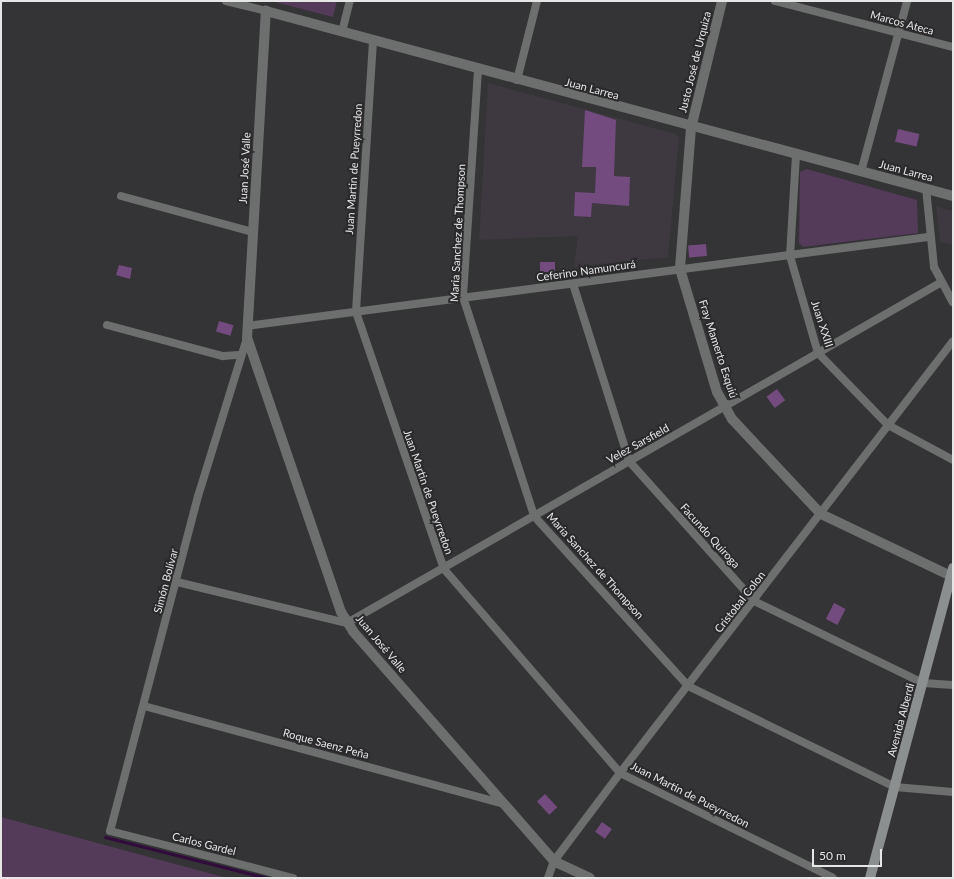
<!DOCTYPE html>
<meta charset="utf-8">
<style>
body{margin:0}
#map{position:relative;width:954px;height:879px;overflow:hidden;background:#343335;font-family:Lato,sans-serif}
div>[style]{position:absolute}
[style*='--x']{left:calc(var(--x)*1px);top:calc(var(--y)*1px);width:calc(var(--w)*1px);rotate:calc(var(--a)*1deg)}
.built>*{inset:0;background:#3e3840}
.green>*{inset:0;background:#533b59}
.stream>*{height:3px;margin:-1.5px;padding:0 1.5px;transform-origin:1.5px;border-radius:1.5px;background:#310b3b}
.building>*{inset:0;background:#734b7f;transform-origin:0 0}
.minor>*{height:8px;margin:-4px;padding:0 4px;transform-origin:4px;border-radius:4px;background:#6d6e6e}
.tertiary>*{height:10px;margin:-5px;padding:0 5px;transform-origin:5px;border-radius:5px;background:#6d6e6e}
.secondary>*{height:10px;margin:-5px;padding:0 5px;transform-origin:5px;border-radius:5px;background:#8c8f8f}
span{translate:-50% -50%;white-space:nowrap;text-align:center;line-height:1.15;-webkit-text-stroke:4px #2a292b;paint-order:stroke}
.street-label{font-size:11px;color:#e7e6e7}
.frame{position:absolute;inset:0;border:2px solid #e7e6e7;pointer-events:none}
.scale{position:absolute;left:812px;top:849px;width:70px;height:18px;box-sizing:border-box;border:2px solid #e7e6e7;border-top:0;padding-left:5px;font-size:12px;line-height:14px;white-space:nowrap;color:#e7e6e7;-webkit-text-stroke:3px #2a292b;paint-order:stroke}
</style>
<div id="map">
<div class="built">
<i style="clip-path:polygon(488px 83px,676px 134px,679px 138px,668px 257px,574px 267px,578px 236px,479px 240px)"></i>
<i style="clip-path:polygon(936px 206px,953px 211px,953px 245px,940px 242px)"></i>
</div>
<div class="green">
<i style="clip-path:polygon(271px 1px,337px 1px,333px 17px)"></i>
<i style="clip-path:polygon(807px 169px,917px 200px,918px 233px,803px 247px,799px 243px,800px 172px)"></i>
<i style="clip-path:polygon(1px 817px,227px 878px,1px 878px)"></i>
</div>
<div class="stream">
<i style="--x:105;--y:837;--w:167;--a:14.2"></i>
</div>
<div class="building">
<i style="clip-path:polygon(585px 110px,616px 120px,614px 176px,630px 177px,629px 206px,592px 203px,591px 217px,574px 216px,575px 192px,595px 193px,596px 167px,582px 167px)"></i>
<i style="left:898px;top:129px;width:22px;height:13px;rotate:13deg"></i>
<i style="left:706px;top:244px;width:12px;height:18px;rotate:85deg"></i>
<i style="left:540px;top:262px;width:15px;height:10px"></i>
<i style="clip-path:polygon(119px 265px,132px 268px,130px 279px,116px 275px)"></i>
<i style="left:219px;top:321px;width:15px;height:11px;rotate:16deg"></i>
<i style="left:777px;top:389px;width:14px;height:13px;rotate:54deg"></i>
<i style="left:834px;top:603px;width:13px;height:18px;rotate:27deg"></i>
<i style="left:545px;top:794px;width:18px;height:11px;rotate:47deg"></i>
<i style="left:602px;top:822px;width:12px;height:12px;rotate:35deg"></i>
</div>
<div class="minor">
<i style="--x:226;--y:1;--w:41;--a:14"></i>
<i style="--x:775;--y:1;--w:184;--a:14.5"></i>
<i style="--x:342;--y:32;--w:32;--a:-76"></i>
<i style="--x:373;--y:41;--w:272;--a:93.6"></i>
<i style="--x:356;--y:312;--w:272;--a:71.1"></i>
<i style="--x:444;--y:569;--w:269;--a:49.2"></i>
<i style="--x:620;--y:773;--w:237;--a:26.2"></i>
<i style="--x:478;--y:70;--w:227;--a:93.8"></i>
<i style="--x:463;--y:297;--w:230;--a:72"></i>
<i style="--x:534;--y:516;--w:229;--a:47.8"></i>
<i style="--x:688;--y:686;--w:230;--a:26"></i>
<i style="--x:895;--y:787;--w:58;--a:4.9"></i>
<i style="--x:517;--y:80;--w:81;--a:-75.8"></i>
<i style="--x:796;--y:155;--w:101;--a:93.4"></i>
<i style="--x:790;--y:256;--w:101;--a:73.9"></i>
<i style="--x:818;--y:353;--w:100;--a:45.8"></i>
<i style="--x:888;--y:425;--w:74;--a:28.3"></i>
<i style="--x:861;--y:172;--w:177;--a:-74.9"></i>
<i style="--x:926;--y:188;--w:79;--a:84.2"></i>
<i style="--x:934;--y:267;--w:40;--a:62"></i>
<i style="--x:121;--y:196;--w:137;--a:15.3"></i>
<i style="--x:573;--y:284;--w:186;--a:72.4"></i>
<i style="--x:629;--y:461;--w:188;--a:48.2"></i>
<i style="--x:754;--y:601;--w:188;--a:25.9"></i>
<i style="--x:923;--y:683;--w:30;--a:4"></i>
<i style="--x:107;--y:325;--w:120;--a:15"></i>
<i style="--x:223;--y:356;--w:16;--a:-4"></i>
<i style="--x:247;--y:326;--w:687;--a:-7.45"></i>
<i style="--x:247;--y:338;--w:165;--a:107.2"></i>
<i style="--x:198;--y:496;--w:346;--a:104.7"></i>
<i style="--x:110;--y:831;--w:189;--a:14.4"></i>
<i style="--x:177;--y:582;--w:175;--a:13.6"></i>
<i style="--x:347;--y:623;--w:684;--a:-29.83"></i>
<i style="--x:144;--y:706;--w:371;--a:15.2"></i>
<i style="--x:548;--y:878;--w:18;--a:-71"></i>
<i style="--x:554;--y:861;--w:110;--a:-53.1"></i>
<i style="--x:620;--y:773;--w:545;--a:-52.37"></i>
</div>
<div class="tertiary">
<i style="--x:722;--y:1;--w:131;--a:103.7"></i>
<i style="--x:691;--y:128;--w:141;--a:94.5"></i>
<i style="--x:680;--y:269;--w:128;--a:73.3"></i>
<i style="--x:717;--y:392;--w:31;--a:61"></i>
<i style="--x:732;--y:419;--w:130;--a:46.9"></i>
<i style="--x:821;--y:514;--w:146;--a:25.5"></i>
<i style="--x:590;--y:878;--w:40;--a:-155"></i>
<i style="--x:554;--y:861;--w:305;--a:-131.2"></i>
<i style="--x:353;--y:631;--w:22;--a:-122"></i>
<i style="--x:341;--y:612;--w:290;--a:-108.9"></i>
<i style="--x:247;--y:338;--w:328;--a:-86.7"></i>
<i style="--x:266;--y:11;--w:711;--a:15.07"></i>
</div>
<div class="secondary">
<i style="--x:870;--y:878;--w:321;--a:-75"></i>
</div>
<div class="street-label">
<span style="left:902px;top:23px;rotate:15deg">Marcos Ateca</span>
<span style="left:695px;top:62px;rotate:-76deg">Justo José de Urquiza</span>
<span style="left:592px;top:89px;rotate:15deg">Juan Larrea</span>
<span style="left:245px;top:168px;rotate:-87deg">Juan José Valle</span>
<span style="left:354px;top:169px;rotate:-86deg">Juan Martin de Pueyrredon</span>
<span style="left:906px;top:171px;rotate:15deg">Juan Larrea</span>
<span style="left:458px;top:233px;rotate:-87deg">Maria Sanchez de Thompson</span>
<span style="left:586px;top:271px;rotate:-8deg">Ceferino Namuncurá</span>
<span style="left:822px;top:324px;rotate:72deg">Juan XXIII</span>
<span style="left:718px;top:349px;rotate:72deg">Fray Mamerto Esquiú</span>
<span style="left:638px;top:444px;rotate:-29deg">Velez Sarsfield</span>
<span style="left:428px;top:492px;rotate:71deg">Juan Martin de Pueyrredon</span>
<span style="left:710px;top:536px;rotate:48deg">Facundo Quiroga</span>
<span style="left:595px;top:566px;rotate:48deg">Maria Sanchez de Thompson</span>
<span style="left:166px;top:581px;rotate:-75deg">Simón Bolívar</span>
<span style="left:740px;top:602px;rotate:-52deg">Cristobal Colon</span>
<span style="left:381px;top:644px;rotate:50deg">Juan José Valle</span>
<span style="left:901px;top:720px;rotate:-75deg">Avenida Alberdi</span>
<span style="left:326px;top:744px;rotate:15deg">Roque Saenz Peña</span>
<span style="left:690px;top:795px;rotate:27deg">Juan Martin de Pueyrredon</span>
<span style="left:204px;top:844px;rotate:14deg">Carlos Gardel</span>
</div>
<div class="frame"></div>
<div class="scale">50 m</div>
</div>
